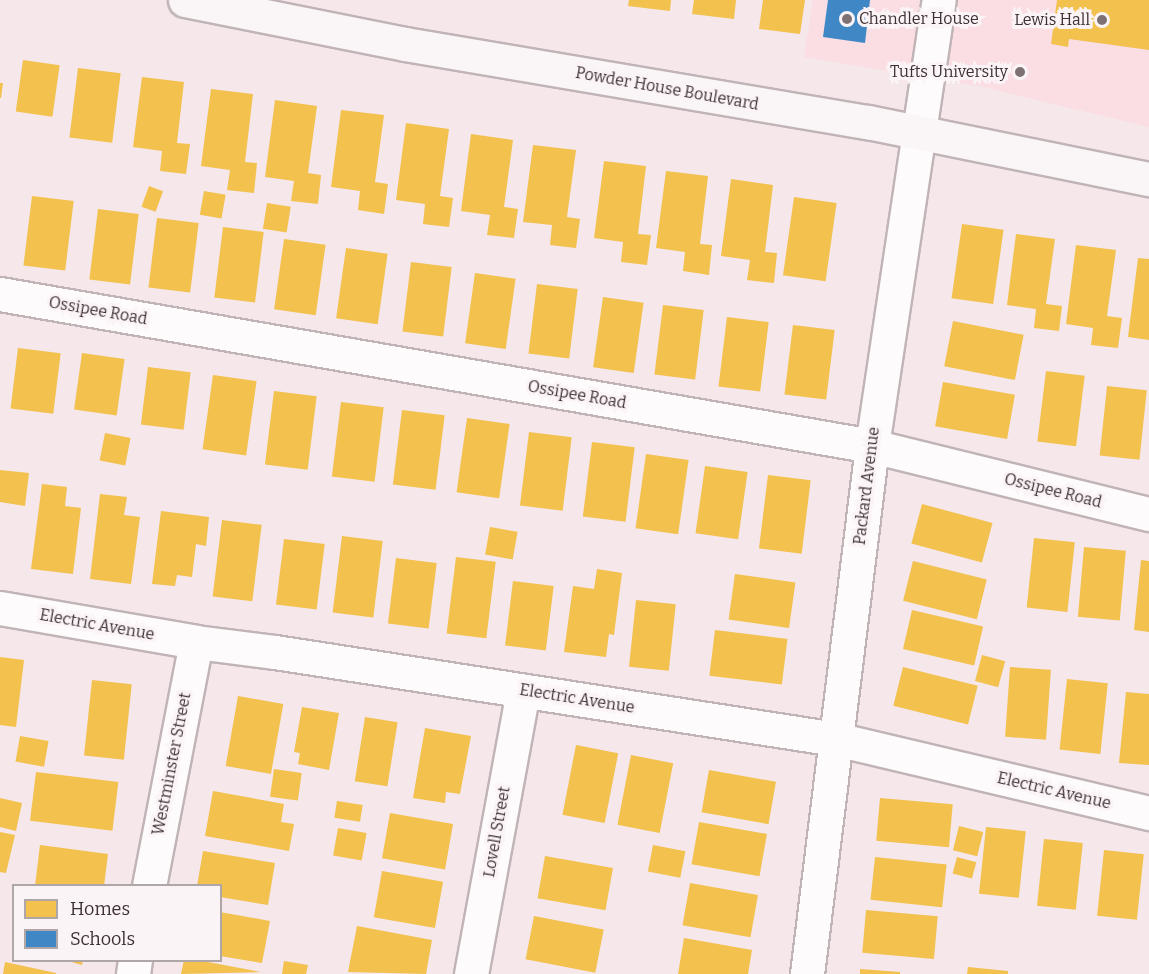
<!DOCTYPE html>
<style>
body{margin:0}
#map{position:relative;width:1149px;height:974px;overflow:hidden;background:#f5e7ea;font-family:Bitter,serif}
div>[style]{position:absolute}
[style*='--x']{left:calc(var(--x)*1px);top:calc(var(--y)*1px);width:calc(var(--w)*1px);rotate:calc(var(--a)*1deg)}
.built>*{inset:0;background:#fadee4}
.homes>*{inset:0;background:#f2c14e;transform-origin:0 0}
.schools>*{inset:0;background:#3f88c5}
.roads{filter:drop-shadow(2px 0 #c0b4b7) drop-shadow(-2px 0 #c0b4b7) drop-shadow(0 2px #c0b4b7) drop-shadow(0 -2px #c0b4b7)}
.minor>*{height:33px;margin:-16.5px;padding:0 16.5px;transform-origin:16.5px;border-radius:16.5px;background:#fefbfc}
.secondary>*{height:33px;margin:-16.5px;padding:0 16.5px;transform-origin:16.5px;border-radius:16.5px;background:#faf5f7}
.dots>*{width:16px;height:16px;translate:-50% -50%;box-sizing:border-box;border:3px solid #fbf4f6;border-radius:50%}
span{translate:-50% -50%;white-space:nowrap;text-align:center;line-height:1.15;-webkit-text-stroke:6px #fbf4f6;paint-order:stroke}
.poi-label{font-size:16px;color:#3e3134}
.left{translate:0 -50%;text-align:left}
.right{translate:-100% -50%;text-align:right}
.street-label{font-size:16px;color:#3e3134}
.legend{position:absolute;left:12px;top:884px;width:210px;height:78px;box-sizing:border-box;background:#fbf4f6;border:2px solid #afa6a8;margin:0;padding:8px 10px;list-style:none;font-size:18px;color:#3e3134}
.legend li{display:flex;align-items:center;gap:12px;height:30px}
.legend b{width:30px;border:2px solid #afa6a8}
</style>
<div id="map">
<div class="built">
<i style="clip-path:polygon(813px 0,1149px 0,1149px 127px,979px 86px,804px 57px)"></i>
</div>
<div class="homes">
<i style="clip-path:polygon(629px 0,671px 0,670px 11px,628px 6px)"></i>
<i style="clip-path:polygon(694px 0,736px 0,734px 19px,692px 14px)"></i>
<i style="clip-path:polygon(763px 0,805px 0,800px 34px,759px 29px)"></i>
<i style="clip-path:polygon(1057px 0,1149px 0,1149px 50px,1069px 39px,1068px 47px,1051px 44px)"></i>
<i style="left:23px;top:60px;width:37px;height:52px;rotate:8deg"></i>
<i style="left:78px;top:68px;width:43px;height:70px;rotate:7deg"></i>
<i style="clip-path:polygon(142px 77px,184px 82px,177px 143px,190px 144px,186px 174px,160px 171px,162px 151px,133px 147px)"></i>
<i style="clip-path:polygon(0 83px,3px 83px,1px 98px,0 98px)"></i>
<i style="clip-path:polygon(211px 89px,253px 94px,245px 162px,257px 163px,254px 193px,227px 190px,230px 170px,201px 166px)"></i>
<i style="clip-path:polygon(275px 100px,317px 106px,308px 173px,321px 175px,318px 204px,291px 201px,294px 181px,265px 177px)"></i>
<i style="clip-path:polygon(341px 110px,384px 115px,375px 182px,388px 184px,384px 214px,358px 210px,360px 191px,331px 187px)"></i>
<i style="clip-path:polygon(406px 123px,449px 129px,440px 196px,453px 198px,449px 227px,423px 224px,425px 204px,396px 200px)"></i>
<i style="clip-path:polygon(471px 134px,513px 140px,504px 207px,518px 209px,514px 238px,487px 235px,490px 215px,461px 211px)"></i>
<i style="clip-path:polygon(533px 145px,576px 150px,567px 217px,580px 219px,576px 248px,550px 245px,552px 225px,523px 222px)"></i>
<i style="clip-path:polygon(604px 161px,646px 166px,638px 234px,651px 235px,647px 265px,621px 262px,623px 242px,594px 238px)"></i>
<i style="clip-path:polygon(666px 171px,708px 176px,700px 244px,712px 245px,709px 275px,683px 271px,685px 252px,656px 248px)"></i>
<i style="clip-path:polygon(731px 179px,773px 185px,765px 252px,777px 253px,774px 283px,747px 280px,750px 260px,721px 256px)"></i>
<i style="left:149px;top:186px;width:15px;height:22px;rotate:20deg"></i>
<i style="left:204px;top:191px;width:22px;height:24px;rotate:10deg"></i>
<i style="left:32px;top:196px;width:42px;height:70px;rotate:7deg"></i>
<i style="left:794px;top:197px;width:43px;height:79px;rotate:8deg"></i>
<i style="left:267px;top:203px;width:24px;height:26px;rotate:9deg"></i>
<i style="left:98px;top:209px;width:41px;height:71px;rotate:7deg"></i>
<i style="left:157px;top:218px;width:42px;height:70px;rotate:7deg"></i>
<i style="left:962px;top:224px;width:42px;height:75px;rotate:8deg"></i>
<i style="left:223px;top:227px;width:41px;height:71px;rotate:7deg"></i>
<i style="clip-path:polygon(1016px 234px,1055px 239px,1046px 304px,1062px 306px,1059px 331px,1034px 328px,1036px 309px,1007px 305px)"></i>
<i style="left:284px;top:239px;width:42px;height:71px;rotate:8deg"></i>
<i style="clip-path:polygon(1076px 245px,1116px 250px,1107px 316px,1122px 318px,1118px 348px,1091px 345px,1093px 328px,1066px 324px)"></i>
<i style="left:346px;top:248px;width:42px;height:71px;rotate:8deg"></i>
<i style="clip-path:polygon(1138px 258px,1149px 259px,1149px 340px,1128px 337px)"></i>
<i style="left:411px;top:262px;width:41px;height:70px;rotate:7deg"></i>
<i style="left:475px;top:273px;width:41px;height:71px;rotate:8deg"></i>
<i style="left:537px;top:284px;width:41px;height:70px;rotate:7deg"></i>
<i style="left:603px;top:297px;width:41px;height:71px;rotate:8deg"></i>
<i style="left:663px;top:305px;width:41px;height:70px;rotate:7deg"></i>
<i style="left:727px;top:317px;width:42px;height:70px;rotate:7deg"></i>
<i style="left:953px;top:321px;width:72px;height:46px;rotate:11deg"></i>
<i style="left:793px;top:325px;width:42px;height:70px;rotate:7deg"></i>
<i style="left:18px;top:348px;width:43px;height:61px;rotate:7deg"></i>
<i style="left:82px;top:353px;width:43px;height:57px;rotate:8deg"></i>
<i style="left:148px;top:367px;width:43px;height:58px;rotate:7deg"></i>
<i style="left:1046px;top:371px;width:39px;height:71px;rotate:7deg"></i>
<i style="left:213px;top:375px;width:44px;height:75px;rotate:8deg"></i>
<i style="left:943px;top:382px;width:73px;height:45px;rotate:10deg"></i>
<i style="left:1107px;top:386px;width:40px;height:70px;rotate:6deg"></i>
<i style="left:274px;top:391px;width:43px;height:74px;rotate:7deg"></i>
<i style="left:341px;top:402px;width:43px;height:75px;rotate:7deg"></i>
<i style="left:402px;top:410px;width:43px;height:75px;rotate:7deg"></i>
<i style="left:467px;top:418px;width:43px;height:75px;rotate:8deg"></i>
<i style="left:529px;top:432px;width:43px;height:74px;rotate:7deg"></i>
<i style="left:105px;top:433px;width:26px;height:28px;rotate:11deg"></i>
<i style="left:592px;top:442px;width:43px;height:75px;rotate:7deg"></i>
<i style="left:646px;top:454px;width:43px;height:75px;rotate:8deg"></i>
<i style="left:705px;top:466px;width:43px;height:68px;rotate:8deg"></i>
<i style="clip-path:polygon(0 470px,29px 473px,25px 506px,0 502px)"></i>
<i style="left:768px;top:475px;width:43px;height:74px;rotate:7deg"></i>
<i style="clip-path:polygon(42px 484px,67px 487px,65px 506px,81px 508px,73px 574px,31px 569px)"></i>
<i style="clip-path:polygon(100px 494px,127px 497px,124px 515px,140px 517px,131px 584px,90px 579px)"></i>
<i style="left:922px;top:504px;width:73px;height:41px;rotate:15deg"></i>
<i style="clip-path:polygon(161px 511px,209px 517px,206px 546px,196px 544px,192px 577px,177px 575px,175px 586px,152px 584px)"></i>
<i style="left:222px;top:520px;width:40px;height:77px;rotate:7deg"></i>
<i style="left:490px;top:527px;width:28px;height:28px;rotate:10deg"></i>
<i style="left:342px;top:536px;width:41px;height:77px;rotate:7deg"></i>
<i style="left:1034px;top:538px;width:41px;height:70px;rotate:6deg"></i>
<i style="left:284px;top:539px;width:41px;height:66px;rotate:7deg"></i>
<i style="left:1084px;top:547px;width:42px;height:70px;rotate:5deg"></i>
<i style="left:456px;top:557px;width:40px;height:77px;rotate:7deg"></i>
<i style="left:396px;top:558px;width:41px;height:66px;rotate:7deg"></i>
<i style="clip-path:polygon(1141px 560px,1149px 561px,1149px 632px,1134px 630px)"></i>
<i style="left:913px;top:561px;width:76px;height:41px;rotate:14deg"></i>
<i style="clip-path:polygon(597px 569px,622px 573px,614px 635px,609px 634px,606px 657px,564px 652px,573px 586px,594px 589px)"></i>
<i style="left:735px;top:574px;width:61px;height:46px;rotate:8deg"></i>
<i style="left:513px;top:581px;width:41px;height:65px;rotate:7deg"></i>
<i style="left:636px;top:600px;width:40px;height:67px;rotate:6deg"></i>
<i style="left:912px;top:610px;width:73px;height:40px;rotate:13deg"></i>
<i style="left:715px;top:630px;width:73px;height:46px;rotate:7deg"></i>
<i style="left:982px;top:655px;width:24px;height:27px;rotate:15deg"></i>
<i style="clip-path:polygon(0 657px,24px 660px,16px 727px,0 725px)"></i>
<i style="left:903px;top:667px;width:77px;height:40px;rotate:14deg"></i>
<i style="left:1010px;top:667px;width:41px;height:70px;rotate:4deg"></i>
<i style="left:1067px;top:679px;width:41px;height:71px;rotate:6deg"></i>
<i style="left:92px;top:680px;width:40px;height:76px;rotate:6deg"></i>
<i style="clip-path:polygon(1126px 692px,1149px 694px,1149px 765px,1119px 763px)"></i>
<i style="left:238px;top:696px;width:46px;height:71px;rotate:10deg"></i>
<i style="clip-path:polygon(302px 707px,339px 713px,329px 770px,298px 764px,300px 753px,294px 752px)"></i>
<i style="left:365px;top:717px;width:33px;height:65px;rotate:9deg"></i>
<i style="clip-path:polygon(425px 728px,471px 736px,460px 794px,446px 792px,445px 803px,413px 798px)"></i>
<i style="left:20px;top:736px;width:29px;height:26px;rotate:10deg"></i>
<i style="left:576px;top:745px;width:43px;height:71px;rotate:11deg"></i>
<i style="left:631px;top:755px;width:43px;height:71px;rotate:11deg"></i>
<i style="left:274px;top:769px;width:28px;height:28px;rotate:8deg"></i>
<i style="left:709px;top:770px;width:68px;height:43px;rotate:10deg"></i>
<i style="left:36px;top:772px;width:83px;height:49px;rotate:7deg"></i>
<i style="clip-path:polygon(213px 791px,284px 804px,281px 822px,294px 824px,289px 851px,205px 836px)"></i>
<i style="clip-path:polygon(0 798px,22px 803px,16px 831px,0 827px)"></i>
<i style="left:880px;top:798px;width:73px;height:43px;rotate:5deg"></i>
<i style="left:337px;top:801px;width:26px;height:17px;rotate:9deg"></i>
<i style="left:390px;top:813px;width:64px;height:46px;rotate:10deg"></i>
<i style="left:699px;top:822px;width:69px;height:43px;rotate:10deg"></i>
<i style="left:959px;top:826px;width:25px;height:25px;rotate:14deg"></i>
<i style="left:986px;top:827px;width:40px;height:67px;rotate:6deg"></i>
<i style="left:338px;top:828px;width:29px;height:28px;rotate:10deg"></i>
<i style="clip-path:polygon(0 832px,15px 835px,6px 873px,0 872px)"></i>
<i style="left:1044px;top:839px;width:39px;height:67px;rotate:6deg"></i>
<i style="clip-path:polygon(40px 845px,108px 854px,104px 886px,35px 886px)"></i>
<i style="left:653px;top:845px;width:33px;height:27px;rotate:11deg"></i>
<i style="left:1104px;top:850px;width:40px;height:66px;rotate:6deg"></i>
<i style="clip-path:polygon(203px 851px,275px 863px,268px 905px,220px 897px,220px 886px,197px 886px)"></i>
<i style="left:545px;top:856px;width:69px;height:43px;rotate:10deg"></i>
<i style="left:875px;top:857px;width:72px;height:43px;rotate:6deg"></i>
<i style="left:957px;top:857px;width:20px;height:17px;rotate:15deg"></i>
<i style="left:382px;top:871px;width:62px;height:47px;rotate:10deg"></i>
<i style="left:690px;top:883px;width:69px;height:43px;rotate:10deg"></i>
<i style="left:866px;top:910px;width:72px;height:43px;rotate:5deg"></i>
<i style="clip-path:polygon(220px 912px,270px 921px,262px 963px,220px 956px)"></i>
<i style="left:534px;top:916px;width:71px;height:44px;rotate:11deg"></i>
<i style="clip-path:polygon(357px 926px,432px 940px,426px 974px,348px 972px)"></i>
<i style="clip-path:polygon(684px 938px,752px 950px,748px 974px,678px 974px)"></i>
<i style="clip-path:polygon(64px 960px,83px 960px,82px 965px)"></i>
<i style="clip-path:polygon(184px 960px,197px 960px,261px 972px,181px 974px)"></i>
<i style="clip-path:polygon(284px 961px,308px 965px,306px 974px,282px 974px)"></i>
<i style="clip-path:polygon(5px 962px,56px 973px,56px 974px,3px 974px)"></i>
<i style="clip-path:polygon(968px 967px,1008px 971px,1008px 974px,967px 974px)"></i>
<i style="clip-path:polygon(860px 969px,900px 972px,900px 974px,860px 974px)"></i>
</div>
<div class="schools">
<i style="clip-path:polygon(828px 0,870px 0,865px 43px,823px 37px)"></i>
</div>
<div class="roads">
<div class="minor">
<i style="--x:0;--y:294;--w:885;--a:9.89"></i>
<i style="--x:872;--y:446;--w:285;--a:13.8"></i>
<i style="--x:0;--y:608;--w:199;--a:9.8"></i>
<i style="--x:196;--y:642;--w:80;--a:7.2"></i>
<i style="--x:275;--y:652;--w:568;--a:8.82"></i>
<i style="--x:836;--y:739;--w:322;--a:13.3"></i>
<i style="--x:149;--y:886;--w:248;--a:-79.1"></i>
<i style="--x:133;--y:974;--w:14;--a:-82"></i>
<i style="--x:471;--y:974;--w:288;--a:-79.6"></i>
<i style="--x:807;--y:974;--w:532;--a:-82.98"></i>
<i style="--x:872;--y:446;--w:451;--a:-81.5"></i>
</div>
<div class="secondary">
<i style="--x:185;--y:0;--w:224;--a:11.3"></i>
<i style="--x:405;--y:44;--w:470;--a:9.6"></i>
<i style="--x:868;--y:122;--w:287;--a:11.5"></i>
</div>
</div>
<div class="dots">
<i style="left:847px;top:19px;background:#7e7174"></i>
<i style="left:1102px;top:20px;background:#7e7174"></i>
<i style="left:1020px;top:72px;background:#7e7174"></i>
</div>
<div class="poi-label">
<span class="left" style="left:859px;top:19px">Chandler House</span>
<span class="right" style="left:1090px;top:20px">Lewis Hall</span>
<span class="right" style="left:1008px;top:72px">Tufts University</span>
</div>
<div class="street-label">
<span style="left:667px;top:89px;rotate:10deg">Powder House Boulevard</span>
<span style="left:98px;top:311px;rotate:10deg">Ossipee Road</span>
<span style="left:577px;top:395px;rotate:10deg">Ossipee Road</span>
<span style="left:867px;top:486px;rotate:-83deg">Packard Avenue</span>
<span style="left:1053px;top:491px;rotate:14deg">Ossipee Road</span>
<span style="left:97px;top:625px;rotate:10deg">Electric Avenue</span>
<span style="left:577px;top:699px;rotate:9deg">Electric Avenue</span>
<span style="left:172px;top:764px;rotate:-79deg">Westminster Street</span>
<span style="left:1054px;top:791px;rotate:13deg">Electric Avenue</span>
<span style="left:497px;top:832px;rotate:-80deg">Lovell Street</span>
</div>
<ul class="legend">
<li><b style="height:16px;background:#f2c14e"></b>Homes</li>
<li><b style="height:16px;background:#3f88c5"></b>Schools</li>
</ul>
</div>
